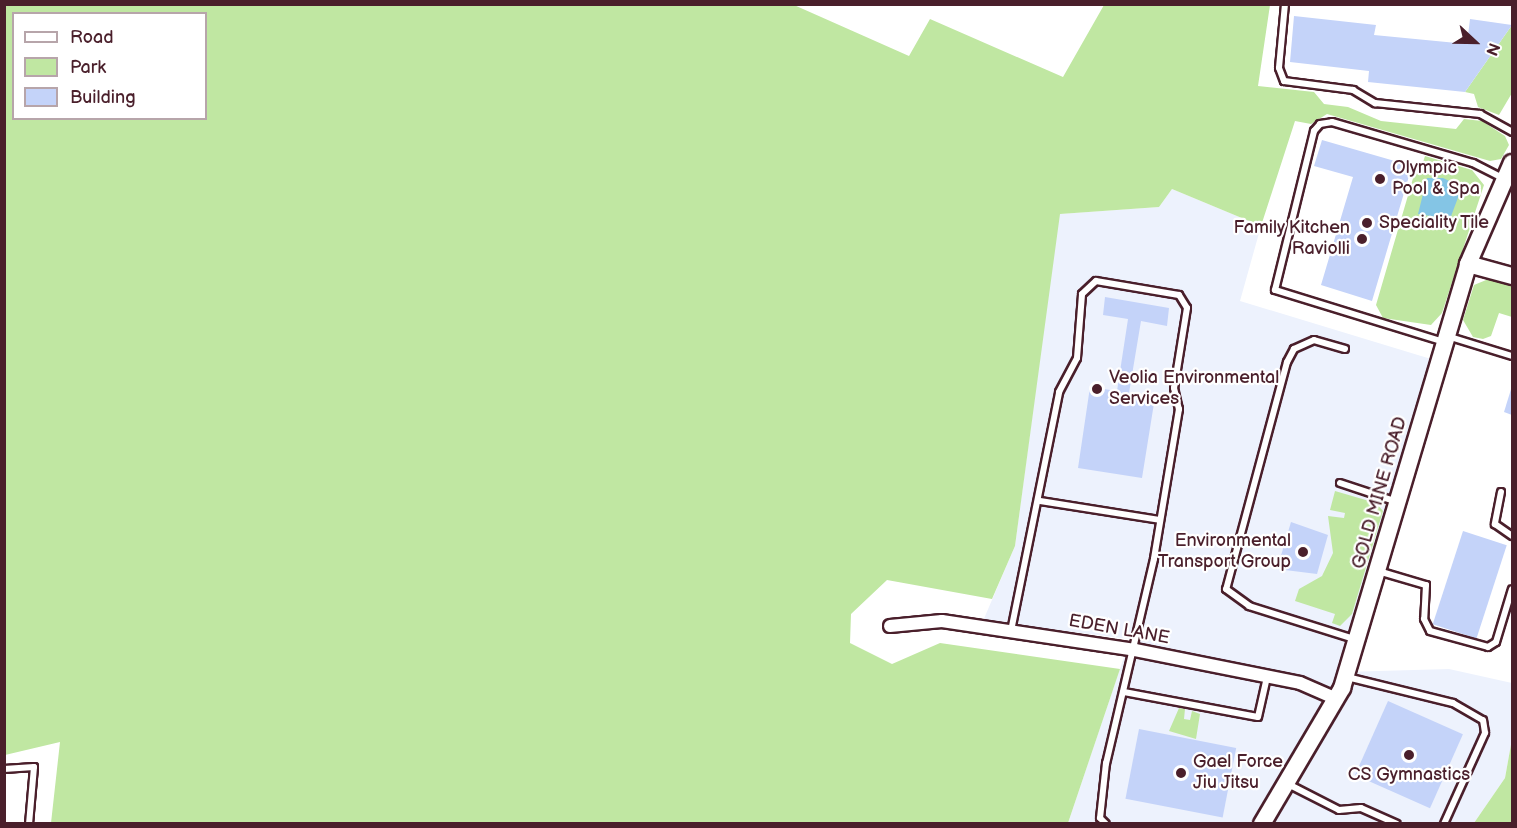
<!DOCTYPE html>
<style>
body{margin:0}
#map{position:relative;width:1517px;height:828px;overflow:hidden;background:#fff;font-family:"Balsamiq Sans",sans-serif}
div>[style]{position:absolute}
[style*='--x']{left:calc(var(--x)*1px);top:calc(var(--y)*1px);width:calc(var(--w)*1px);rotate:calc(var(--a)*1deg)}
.built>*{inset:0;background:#edf2fd}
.green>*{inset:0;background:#c0e7a2}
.water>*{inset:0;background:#84c5e5}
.building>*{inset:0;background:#c4d3f9;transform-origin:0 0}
.roads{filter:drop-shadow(2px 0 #4a1f2b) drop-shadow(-2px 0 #4a1f2b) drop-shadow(0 2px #4a1f2b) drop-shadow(0 -2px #4a1f2b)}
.lane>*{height:6px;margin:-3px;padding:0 3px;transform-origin:3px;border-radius:3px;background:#fff}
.street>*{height:12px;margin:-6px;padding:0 6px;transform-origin:6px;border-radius:6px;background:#fff}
.secondary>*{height:16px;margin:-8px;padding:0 8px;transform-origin:8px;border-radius:8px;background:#fff}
.dots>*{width:16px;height:16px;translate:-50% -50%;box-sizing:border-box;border:3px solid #fff;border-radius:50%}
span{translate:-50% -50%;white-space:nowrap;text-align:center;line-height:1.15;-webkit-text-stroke:4.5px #fff;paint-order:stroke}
.poi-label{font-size:18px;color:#4a1f2b}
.left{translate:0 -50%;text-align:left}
.right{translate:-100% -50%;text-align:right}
.street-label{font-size:18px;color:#4a1f2b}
.frame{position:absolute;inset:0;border:6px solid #4a1f2b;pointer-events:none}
.legend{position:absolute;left:12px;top:12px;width:195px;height:108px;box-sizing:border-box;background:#fff;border:2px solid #b7a5aa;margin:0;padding:8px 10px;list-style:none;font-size:18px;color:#4a1f2b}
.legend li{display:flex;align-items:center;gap:12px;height:30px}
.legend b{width:30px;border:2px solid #b7a5aa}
.north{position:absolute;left:1445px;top:12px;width:60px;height:60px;-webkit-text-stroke:4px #fff;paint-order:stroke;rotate:112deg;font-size:16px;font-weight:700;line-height:24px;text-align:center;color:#4a1f2b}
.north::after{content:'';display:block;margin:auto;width:21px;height:27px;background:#4a1f2b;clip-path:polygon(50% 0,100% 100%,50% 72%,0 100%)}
</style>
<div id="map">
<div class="built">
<i style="clip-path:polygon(1172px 189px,1261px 226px,1240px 301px,1431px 359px,1343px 672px,1449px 669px,1512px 683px,1512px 739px,1505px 778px,1474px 823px,1068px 823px,1130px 639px,983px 621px,1015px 546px,1059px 214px,1159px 207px)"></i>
</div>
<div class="green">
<i style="clip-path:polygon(evenodd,4px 5px,794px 5px,909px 56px,930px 19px,1063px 77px,1104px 5px,1270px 5px,1258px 86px,1314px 92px,1324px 104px,1348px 107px,1381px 121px,1456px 129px,1464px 119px,1482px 121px,1505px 136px,1509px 145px,1501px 159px,1490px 161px,1327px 114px,1311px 124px,1295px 121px,1261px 226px,1172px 189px,1159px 207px,1060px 214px,1015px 546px,992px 599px,887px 580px,851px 614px,850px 643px,892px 664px,940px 643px,1120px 669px,1068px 823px,51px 823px,60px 742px,5px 755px,4px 5px,14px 14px,206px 14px,206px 118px,14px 118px,14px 14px)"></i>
<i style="clip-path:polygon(1512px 25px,1512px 93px,1499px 115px,1478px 107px,1474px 94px,1465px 92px)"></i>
<i style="clip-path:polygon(1425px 156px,1472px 170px,1484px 185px,1442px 313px,1431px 325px,1383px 318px,1376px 305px,1416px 168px,1421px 168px)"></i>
<i style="clip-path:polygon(1491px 278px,1512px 285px,1512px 317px,1499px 313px,1491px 336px,1483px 339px,1473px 337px,1463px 320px,1474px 285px)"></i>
<i style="clip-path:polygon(1335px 491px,1376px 503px,1383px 511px,1352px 614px,1340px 626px,1332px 623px,1335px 614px,1295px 601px,1299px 589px,1322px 576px,1333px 553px,1328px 516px,1344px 518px,1345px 513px,1330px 510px)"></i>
<i style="clip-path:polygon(1179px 708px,1185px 709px,1184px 719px,1190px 720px,1192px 711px,1200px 714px,1196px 739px,1169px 731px)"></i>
<i style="clip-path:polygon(1512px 739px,1512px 823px,1474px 823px,1505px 778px)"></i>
</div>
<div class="water">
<i style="clip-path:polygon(1427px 178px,1443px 178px,1462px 187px,1450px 219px,1418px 214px)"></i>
</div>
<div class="building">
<i style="clip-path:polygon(1294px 16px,1376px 25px,1374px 35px,1467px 44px,1470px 19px,1512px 25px,1465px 92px,1368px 82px,1369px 71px,1290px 62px)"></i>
<i style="clip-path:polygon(1322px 140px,1412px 166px,1372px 301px,1321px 285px,1353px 177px,1314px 166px)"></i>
<i style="clip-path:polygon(1105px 297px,1169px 308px,1167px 326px,1141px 321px,1129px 393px,1155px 397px,1142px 478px,1078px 468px,1090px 387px,1117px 391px,1128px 319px,1103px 315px)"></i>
<i style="clip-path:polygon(1512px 386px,1512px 415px,1504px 412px)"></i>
<i style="clip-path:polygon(1291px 522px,1328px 535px,1317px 574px,1277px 569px)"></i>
<i style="left:1463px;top:531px;width:46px;height:98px;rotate:18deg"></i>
<i style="left:1388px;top:701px;width:82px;height:81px;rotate:24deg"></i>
<i style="left:1139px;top:729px;width:99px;height:71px;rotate:11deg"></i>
</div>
<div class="roads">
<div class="lane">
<i style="--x:1285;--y:4;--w:64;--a:95.4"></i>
<i style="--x:1279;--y:68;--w:14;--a:69"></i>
<i style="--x:1284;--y:81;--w:70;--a:7.4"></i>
<i style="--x:1353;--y:90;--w:26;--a:31"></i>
<i style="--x:1375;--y:103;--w:106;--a:6"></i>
<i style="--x:1480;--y:114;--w:37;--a:29"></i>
<i style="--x:1447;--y:336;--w:68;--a:17.1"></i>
<i style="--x:1444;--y:342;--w:177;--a:-162.9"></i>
<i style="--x:1275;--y:290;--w:164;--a:-76.2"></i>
<i style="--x:1314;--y:131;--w:9;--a:-49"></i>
<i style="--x:1320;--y:124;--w:12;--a:-9"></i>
<i style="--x:1332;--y:122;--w:147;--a:16.2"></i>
<i style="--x:1473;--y:163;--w:34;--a:27"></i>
<i style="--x:1345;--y:349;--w:32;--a:-164"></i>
<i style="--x:1314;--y:340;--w:22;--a:156"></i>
<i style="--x:1294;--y:349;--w:15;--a:118"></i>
<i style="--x:1287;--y:362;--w:235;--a:105"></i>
<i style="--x:1226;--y:589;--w:29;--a:36"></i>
<i style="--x:1249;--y:606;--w:110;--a:17.4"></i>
<i style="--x:1340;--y:483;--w:60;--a:18.4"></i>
<i style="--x:1501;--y:492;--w:33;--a:101"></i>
<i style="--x:1495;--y:524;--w:21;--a:35"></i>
<i style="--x:1040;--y:501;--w:121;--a:9"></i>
<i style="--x:1378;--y:571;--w:50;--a:16.3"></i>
<i style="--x:1426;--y:585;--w:34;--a:93"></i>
<i style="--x:1424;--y:619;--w:13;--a:63"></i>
<i style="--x:1430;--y:631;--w:60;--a:15.4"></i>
<i style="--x:1488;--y:647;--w:9;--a:-32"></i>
<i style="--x:1496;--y:642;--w:55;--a:-73.2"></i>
<i style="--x:1011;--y:631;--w:244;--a:-78.6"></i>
<i style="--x:1059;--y:392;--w:38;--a:-62"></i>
<i style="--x:1077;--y:358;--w:64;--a:-85.5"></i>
<i style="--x:1082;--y:294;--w:19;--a:-43"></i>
<i style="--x:1096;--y:281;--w:84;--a:9.6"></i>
<i style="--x:1179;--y:295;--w:15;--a:58"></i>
<i style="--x:1187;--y:308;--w:81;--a:99.2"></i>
<i style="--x:1174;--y:388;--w:22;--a:77"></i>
<i style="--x:1179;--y:409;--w:152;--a:99.5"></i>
<i style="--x:1154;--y:559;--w:210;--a:103.2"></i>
<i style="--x:1106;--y:763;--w:55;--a:96.2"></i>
<i style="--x:1100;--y:818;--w:8;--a:45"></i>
<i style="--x:1347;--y:677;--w:109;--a:13.8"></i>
<i style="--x:1453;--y:703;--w:34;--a:30"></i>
<i style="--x:1483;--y:720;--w:13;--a:81"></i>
<i style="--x:1485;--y:733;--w:100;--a:114.3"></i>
<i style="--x:1124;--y:692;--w:136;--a:10.6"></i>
<i style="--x:1258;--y:717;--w:41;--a:-77.3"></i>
<i style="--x:4;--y:769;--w:30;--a:-4"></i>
<i style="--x:34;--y:767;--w:57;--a:95"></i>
<i style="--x:1288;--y:784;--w:57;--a:27"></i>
<i style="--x:1339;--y:810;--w:22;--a:-5"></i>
<i style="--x:1361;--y:808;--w:39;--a:24"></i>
</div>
<div class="street">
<i style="--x:890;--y:626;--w:52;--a:-5.5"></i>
<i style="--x:942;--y:621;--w:195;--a:8.5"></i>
<i style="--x:1135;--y:650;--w:168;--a:11.3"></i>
<i style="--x:1300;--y:683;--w:40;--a:23.4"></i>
</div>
<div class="secondary">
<i style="--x:1468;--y:264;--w:46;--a:15.3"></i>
<i style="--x:1262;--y:824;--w:158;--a:-59.5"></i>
<i style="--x:1342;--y:688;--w:442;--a:-73.4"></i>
<i style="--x:1468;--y:264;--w:110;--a:-66.5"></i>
</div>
</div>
<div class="dots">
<i style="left:1380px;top:179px;background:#4a1f2b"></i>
<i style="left:1367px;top:223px;background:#4a1f2b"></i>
<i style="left:1362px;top:239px;background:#4a1f2b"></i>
<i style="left:1097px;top:389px;background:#4a1f2b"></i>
<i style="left:1303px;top:552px;background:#4a1f2b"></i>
<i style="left:1409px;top:755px;background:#4a1f2b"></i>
<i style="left:1181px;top:773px;background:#4a1f2b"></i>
</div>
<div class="poi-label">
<span class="left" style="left:1392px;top:179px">Olympic<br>Pool &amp; Spa</span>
<span class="left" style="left:1379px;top:223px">Speciality Tile</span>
<span class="right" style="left:1350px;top:239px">Family Kitchen<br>Raviolli</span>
<span class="left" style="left:1109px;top:389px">Veolia Environmental<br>Services</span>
<span class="right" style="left:1291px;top:552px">Environmental<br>Transport Group</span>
<span class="left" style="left:1193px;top:773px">Gael Force<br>Jiu Jitsu</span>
<span style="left:1409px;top:775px">CS Gymnastics</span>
</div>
<div class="street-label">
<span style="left:1380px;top:493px;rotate:-74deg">GOLD MINE ROAD</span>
<span style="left:1119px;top:630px;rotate:10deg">EDEN LANE</span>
</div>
<div class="frame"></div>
<ul class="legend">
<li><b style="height:8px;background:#fff"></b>Road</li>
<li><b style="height:16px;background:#c0e7a2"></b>Park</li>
<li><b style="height:16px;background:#c4d3f9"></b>Building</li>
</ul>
<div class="north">N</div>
</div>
